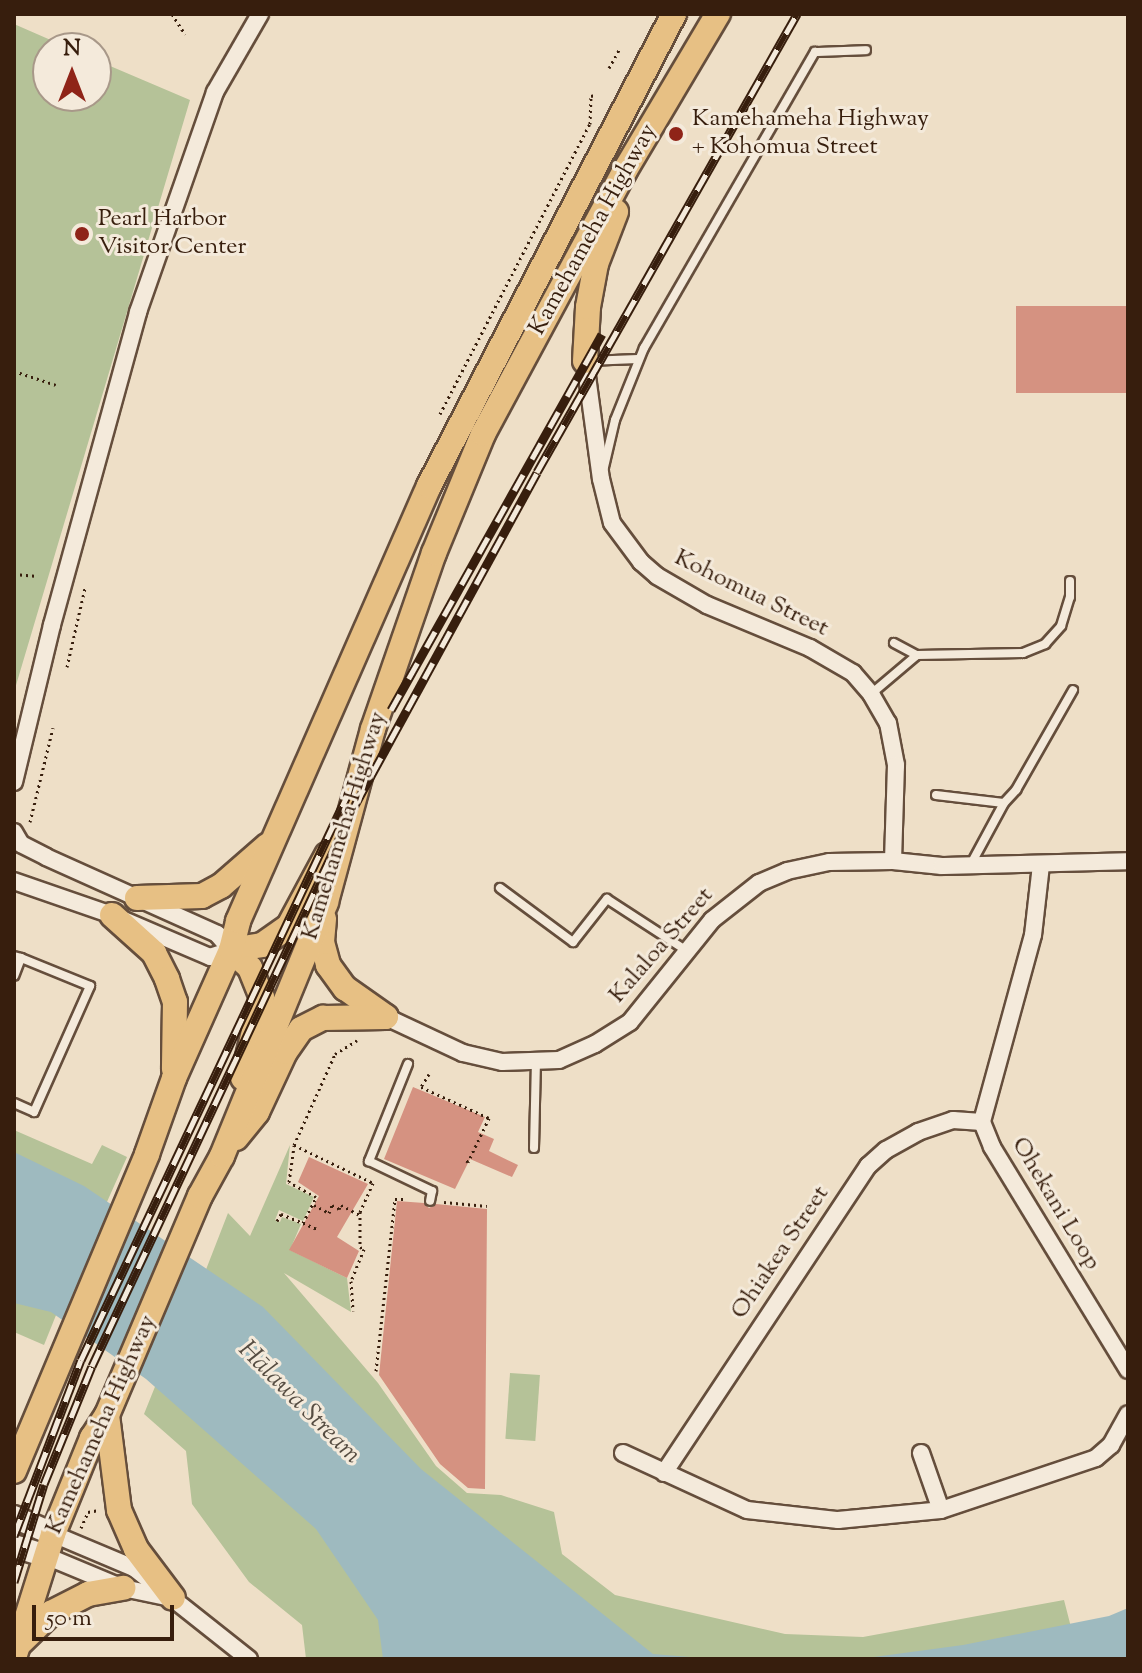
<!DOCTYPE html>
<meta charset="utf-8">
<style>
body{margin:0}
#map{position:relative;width:1142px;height:1673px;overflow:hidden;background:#eedfc7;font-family:"Sorts Mill Goudy",serif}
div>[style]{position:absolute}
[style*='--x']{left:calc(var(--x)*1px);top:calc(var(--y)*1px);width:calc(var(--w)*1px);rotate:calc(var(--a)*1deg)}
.green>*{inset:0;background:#b5c298;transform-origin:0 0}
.water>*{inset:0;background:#9ebabf}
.building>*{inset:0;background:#d59281;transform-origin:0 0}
.path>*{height:3px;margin-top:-1.5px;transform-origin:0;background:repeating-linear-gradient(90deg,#371e0d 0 2px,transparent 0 6px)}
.roads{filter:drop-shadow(2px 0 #654e3c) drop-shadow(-2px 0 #654e3c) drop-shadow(0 2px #654e3c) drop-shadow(0 -2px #654e3c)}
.lane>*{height:8px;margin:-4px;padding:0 4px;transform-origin:4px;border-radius:4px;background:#f4eadb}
.street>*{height:16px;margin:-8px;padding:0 8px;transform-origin:8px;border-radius:8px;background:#f4eadb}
.secondary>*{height:22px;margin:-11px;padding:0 11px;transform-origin:11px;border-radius:11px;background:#f4eadb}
.primary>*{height:24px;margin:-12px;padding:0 12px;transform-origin:12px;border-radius:12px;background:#e7c084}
.rail>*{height:9px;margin-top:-4.5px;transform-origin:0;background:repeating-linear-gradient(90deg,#f4eadb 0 18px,#371e0d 0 36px);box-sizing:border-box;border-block:2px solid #371e0d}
.dots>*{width:22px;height:22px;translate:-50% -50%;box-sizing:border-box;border:4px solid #f4eadb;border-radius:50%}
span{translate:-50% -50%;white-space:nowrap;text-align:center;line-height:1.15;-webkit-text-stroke:6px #f4eadb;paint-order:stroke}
.poi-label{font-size:24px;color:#371e0d}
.left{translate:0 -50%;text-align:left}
.street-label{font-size:24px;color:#371e0d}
.water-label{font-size:26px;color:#564d42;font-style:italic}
.frame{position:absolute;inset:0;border:16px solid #371e0d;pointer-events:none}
.north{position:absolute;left:32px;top:32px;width:80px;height:80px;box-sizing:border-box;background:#f4eadb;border:2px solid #a89889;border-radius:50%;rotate:0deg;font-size:22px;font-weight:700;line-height:32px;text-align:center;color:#371e0d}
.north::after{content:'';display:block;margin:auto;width:28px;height:36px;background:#8f2418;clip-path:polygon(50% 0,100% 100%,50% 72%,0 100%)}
.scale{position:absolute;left:32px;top:1605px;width:142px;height:36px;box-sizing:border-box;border:4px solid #371e0d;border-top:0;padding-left:10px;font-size:24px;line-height:28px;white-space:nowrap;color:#371e0d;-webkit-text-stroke:6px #f4eadb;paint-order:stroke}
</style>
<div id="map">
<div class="green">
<i style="clip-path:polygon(14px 24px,69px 48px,48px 48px,48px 96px,96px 96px,96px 60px,190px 100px,14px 692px)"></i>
<i style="clip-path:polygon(14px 1130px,92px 1164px,102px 1145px,127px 1157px,94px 1231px,14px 1185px)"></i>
<i style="clip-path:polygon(290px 1145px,286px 1184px,314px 1197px,303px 1221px,279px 1210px,275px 1220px,280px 1222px,282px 1217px,301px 1224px,290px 1250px,347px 1278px,351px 1312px,284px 1273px,378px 1383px,436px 1466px,467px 1493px,501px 1495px,554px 1512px,562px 1554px,615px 1595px,785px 1634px,863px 1637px,1064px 1600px,1073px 1635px,1051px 1659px,553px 1659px,200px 1285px,228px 1213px,250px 1236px)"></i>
<i style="clip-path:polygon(14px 1215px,77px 1263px,44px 1345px,14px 1332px)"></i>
<i style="clip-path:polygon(173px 1342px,434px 1659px,306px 1659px,302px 1625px,249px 1582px,192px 1504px,186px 1451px,144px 1414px)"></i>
<i style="left:510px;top:1373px;width:30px;height:66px;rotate:4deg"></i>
</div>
<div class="water">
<i style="clip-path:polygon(14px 1152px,84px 1186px,263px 1307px,421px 1469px,653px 1654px,715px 1659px,383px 1659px,378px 1620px,316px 1529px,146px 1379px,51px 1312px,14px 1303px)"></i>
<i style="clip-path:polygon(1128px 1608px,1128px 1659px,859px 1659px,963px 1645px,1109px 1616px)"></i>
</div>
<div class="building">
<i style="left:1128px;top:306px;width:87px;height:112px;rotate:90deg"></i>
<i style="clip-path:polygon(413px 1087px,485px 1117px,478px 1132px,494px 1139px,489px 1151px,518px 1165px,512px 1177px,470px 1159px,455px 1189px,384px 1159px)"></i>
<i style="clip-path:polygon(309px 1157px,368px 1184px,337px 1237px,359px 1251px,347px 1278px,289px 1250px,319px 1196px,298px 1182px)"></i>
<i style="clip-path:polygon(397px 1201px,424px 1203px,429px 1208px,436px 1204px,487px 1209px,485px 1489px,468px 1488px,440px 1464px,379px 1375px)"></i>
</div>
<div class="path">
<i style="--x:172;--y:14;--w:24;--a:57"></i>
<i style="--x:609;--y:68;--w:21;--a:-61"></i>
<i style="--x:14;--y:371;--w:44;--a:18.4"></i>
<i style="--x:440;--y:414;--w:326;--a:-62.7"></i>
<i style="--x:590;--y:124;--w:28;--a:-88"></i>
<i style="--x:591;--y:96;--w:4;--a:-14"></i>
<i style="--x:14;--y:574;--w:24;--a:5"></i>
<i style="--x:67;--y:667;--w:81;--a:-77.2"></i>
<i style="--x:30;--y:822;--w:97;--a:-76.3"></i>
<i style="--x:429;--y:1074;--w:15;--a:122"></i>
<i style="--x:421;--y:1087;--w:75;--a:24.5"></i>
<i style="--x:489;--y:1118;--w:49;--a:115.5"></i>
<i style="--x:468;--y:1162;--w:4;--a:-135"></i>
<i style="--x:294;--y:1145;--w:88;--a:25.7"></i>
<i style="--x:373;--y:1183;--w:32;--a:114"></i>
<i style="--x:360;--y:1212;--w:35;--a:90"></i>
<i style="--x:360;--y:1247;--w:4;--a:27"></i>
<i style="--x:364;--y:1249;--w:35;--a:112"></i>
<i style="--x:351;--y:1281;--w:30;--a:86"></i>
<i style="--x:444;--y:1202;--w:43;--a:5.3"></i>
<i style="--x:314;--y:1205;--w:17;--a:28"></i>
<i style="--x:329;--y:1213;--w:9;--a:-69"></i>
<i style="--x:332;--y:1205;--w:8;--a:30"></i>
<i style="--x:339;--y:1209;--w:4;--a:-63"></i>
<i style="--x:341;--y:1205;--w:21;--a:28"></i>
<i style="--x:277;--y:1221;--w:8;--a:-60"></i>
<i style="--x:281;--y:1214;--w:24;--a:22"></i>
<i style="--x:303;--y:1223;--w:29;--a:-63"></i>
<i style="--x:316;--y:1197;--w:31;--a:-151"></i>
<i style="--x:289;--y:1182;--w:37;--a:-82"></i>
<i style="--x:294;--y:1145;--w:100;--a:-65.7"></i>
<i style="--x:335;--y:1054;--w:26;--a:-32"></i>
<i style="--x:303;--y:1223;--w:15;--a:23"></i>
<i style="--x:376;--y:1371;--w:173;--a:-83.7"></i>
<i style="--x:395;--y:1199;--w:12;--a:0"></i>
<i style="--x:81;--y:1528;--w:17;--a:-66"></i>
<i style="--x:88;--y:1512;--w:11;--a:-10"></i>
</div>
<div class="roads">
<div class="lane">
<i style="--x:587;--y:361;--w:51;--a:-2.2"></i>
<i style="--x:604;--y:467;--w:48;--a:-76.8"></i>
<i style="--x:615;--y:420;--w:78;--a:-68.1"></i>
<i style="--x:644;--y:348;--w:342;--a:-60"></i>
<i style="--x:815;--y:52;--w:51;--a:-2.2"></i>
<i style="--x:894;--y:643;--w:26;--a:28"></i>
<i style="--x:871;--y:694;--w:60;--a:-40.3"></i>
<i style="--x:917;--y:655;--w:106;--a:-1.1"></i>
<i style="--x:1023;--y:653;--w:24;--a:-22"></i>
<i style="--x:1045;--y:644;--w:24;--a:-48"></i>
<i style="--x:1061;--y:626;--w:30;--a:-73"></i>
<i style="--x:1070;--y:597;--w:16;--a:-90"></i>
<i style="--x:936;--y:795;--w:68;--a:6.7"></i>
<i style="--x:1004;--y:803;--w:69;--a:118.4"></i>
<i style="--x:1004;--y:803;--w:18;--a:-47"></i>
<i style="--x:1016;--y:790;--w:115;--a:-60.3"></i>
<i style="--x:500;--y:888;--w:91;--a:36.5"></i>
<i style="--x:573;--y:942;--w:55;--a:-51.7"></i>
<i style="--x:607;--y:899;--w:95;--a:33"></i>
<i style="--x:14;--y:956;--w:7;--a:16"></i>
<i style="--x:21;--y:958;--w:19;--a:111"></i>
<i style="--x:408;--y:1064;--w:105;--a:111.9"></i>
<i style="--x:369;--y:1161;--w:70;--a:25.5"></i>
<i style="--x:432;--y:1191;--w:10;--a:101"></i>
<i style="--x:14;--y:1103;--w:22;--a:24"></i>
<i style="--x:34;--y:1112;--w:138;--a:-66"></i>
<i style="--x:90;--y:986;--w:74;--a:-157.9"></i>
<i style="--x:534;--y:1148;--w:86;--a:-88.7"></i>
</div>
<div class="street">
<i style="--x:585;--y:361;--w:119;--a:82.3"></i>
<i style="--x:601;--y:479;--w:45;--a:76"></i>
<i style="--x:612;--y:523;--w:49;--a:53.4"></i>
<i style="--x:641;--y:562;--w:21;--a:41"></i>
<i style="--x:657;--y:576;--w:58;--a:30.1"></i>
<i style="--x:707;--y:605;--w:112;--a:22.7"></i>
<i style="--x:810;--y:648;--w:50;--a:30.2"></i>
<i style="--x:853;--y:673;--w:28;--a:49"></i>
<i style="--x:871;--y:694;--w:34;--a:60"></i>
<i style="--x:888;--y:723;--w:43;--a:79.2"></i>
<i style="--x:896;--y:765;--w:96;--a:91.8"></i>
<i style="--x:14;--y:782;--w:162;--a:-76.4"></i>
<i style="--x:52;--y:625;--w:325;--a:-74.6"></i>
<i style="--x:138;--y:312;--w:233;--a:-70.7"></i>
<i style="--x:215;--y:92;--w:90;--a:-60"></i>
<i style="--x:14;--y:832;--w:14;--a:60"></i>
<i style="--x:21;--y:844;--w:28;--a:27"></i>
<i style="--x:46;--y:857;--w:188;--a:24.2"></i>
<i style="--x:217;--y:934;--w:21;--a:49"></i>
<i style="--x:231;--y:950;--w:22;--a:162"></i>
<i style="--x:210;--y:957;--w:107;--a:-156.8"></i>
<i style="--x:112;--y:915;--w:104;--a:-160.9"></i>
<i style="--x:1041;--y:865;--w:70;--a:96.5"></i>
<i style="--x:1033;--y:935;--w:194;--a:105.3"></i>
<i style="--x:982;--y:1122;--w:27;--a:68"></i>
<i style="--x:992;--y:1147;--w:261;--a:58.6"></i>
<i style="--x:386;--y:1017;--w:85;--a:25.1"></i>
<i style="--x:463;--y:1053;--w:40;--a:13"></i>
<i style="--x:502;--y:1062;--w:57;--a:-2"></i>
<i style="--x:559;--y:1060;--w:39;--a:-24"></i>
<i style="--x:595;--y:1044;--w:41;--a:-32.2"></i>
<i style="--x:630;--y:1022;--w:131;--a:-51.2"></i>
<i style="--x:712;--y:920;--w:60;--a:-38.2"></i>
<i style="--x:759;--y:883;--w:30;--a:-23"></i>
<i style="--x:787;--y:871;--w:43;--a:-12.1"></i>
<i style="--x:829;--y:862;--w:64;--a:-0.9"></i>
<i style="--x:893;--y:861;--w:49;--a:5.8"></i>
<i style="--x:942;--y:866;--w:186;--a:-1.5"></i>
<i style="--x:623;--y:1453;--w:136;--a:24.7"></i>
<i style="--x:747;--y:1510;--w:92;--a:6.3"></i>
<i style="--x:838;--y:1520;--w:103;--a:-5.5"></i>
<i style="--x:941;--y:1510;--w:163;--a:-18.5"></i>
<i style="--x:1096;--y:1458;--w:20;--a:-41"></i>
<i style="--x:1111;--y:1445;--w:35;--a:-61"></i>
<i style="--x:921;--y:1453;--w:60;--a:70.7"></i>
<i style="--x:664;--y:1473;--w:369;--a:-56.4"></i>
<i style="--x:868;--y:1166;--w:24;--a:-42"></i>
<i style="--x:886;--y:1150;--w:37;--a:-29"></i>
<i style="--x:918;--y:1132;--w:37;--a:-19"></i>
<i style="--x:953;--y:1120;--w:29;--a:4"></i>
<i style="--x:53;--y:1534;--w:88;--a:22.8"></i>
<i style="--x:134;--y:1568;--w:147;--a:38.4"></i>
<i style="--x:46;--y:1556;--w:83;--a:22.6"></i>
<i style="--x:123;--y:1588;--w:45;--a:11.6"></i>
</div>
<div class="secondary">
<i style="--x:14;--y:1517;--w:43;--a:23.6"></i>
<i style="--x:14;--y:1546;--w:34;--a:17"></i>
</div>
<div class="primary">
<i style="--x:585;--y:361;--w:54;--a:-86.8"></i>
<i style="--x:588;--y:307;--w:44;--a:-79.5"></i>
<i style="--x:596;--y:264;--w:56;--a:-69"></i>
<i style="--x:137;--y:898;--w:65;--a:-1.8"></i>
<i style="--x:202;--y:896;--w:21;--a:-28"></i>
<i style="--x:221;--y:886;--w:62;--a:-41.1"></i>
<i style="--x:112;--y:915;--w:57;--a:42.1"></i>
<i style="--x:154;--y:953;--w:29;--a:63"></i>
<i style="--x:167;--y:979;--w:24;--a:71"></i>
<i style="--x:175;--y:1002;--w:67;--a:90.9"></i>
<i style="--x:324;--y:919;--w:23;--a:95"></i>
<i style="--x:322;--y:942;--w:24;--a:75"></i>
<i style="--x:328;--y:965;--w:29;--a:54"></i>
<i style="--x:345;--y:988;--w:50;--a:35.3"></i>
<i style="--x:231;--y:950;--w:31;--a:-9"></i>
<i style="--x:262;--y:945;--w:33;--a:-35"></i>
<i style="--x:289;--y:926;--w:81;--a:-61.8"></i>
<i style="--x:231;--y:950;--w:26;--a:43"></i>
<i style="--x:250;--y:968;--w:31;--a:68"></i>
<i style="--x:262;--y:997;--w:83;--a:103.2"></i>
<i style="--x:236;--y:1138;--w:33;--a:-51"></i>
<i style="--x:257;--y:1112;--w:66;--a:-65"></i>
<i style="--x:285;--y:1052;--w:28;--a:-55"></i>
<i style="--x:301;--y:1029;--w:25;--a:-27"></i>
<i style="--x:323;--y:1018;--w:63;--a:-0.9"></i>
<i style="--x:107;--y:1415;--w:96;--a:82.8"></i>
<i style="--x:119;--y:1510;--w:43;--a:66.4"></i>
<i style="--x:136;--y:1549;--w:61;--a:52.9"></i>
<i style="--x:14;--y:1471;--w:344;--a:-67.2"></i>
<i style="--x:147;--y:1154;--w:81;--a:-70.4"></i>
<i style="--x:174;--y:1078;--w:140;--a:-66"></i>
<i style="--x:231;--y:950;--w:30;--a:-76"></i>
<i style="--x:238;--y:921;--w:475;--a:-66.3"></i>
<i style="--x:429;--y:486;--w:532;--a:-62.57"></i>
<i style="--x:21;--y:1642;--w:42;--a:-44"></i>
<i style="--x:51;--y:1613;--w:42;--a:-27.2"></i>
<i style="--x:88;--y:1594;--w:36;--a:-10"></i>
<i style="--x:14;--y:1658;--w:130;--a:-72.5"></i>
<i style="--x:53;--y:1534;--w:104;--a:-67.9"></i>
<i style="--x:92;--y:1438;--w:27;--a:-57"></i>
<i style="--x:107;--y:1415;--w:238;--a:-67"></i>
<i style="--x:200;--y:1196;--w:46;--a:-61.2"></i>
<i style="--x:222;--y:1156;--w:274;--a:-67.7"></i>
<i style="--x:326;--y:902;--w:179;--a:-74.8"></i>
<i style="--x:373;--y:729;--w:186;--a:-70.9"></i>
<i style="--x:434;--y:553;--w:129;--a:-67.6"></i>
<i style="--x:483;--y:434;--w:298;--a:-61.7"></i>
<i style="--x:624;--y:172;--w:184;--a:-59.3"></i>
</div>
</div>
<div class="rail">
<i style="--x:391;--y:710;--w:431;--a:-60.7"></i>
<i style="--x:14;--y:1536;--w:188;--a:-69.2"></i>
<i style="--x:81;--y:1360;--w:624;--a:-64.75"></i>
<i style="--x:14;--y:1582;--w:102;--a:-73"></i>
<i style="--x:44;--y:1484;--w:127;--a:-67.9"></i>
<i style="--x:92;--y:1366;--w:620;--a:-64.88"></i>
<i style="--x:355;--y:805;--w:379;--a:-61.3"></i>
<i style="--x:537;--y:472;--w:527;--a:-60.42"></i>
</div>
<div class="dots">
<i style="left:676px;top:134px;background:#8f2418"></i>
<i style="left:82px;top:234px;background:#8f2418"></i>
</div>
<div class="poi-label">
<span class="left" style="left:692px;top:134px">Kamehameha Highway<br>+ Kohomua Street</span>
<span class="left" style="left:98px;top:234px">Pearl Harbor<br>Visitor Center</span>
</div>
<div class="street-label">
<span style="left:594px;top:230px;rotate:-61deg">Kamehameha Highway</span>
<span style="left:751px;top:594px;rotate:26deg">Kohomua Street</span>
<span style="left:345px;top:826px;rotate:-73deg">Kamehameha Highway</span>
<span style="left:662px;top:946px;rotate:-49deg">Kalaloa Street</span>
<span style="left:1055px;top:1204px;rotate:59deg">Ohekani Loop</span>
<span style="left:781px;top:1253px;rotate:-56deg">Ohiakea Street</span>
<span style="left:102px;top:1425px;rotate:-66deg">Kamehameha Highway</span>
</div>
<div class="water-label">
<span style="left:299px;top:1403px;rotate:45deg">Hālawa Stream</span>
</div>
<div class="frame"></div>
<div class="north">N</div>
<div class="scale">50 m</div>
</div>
